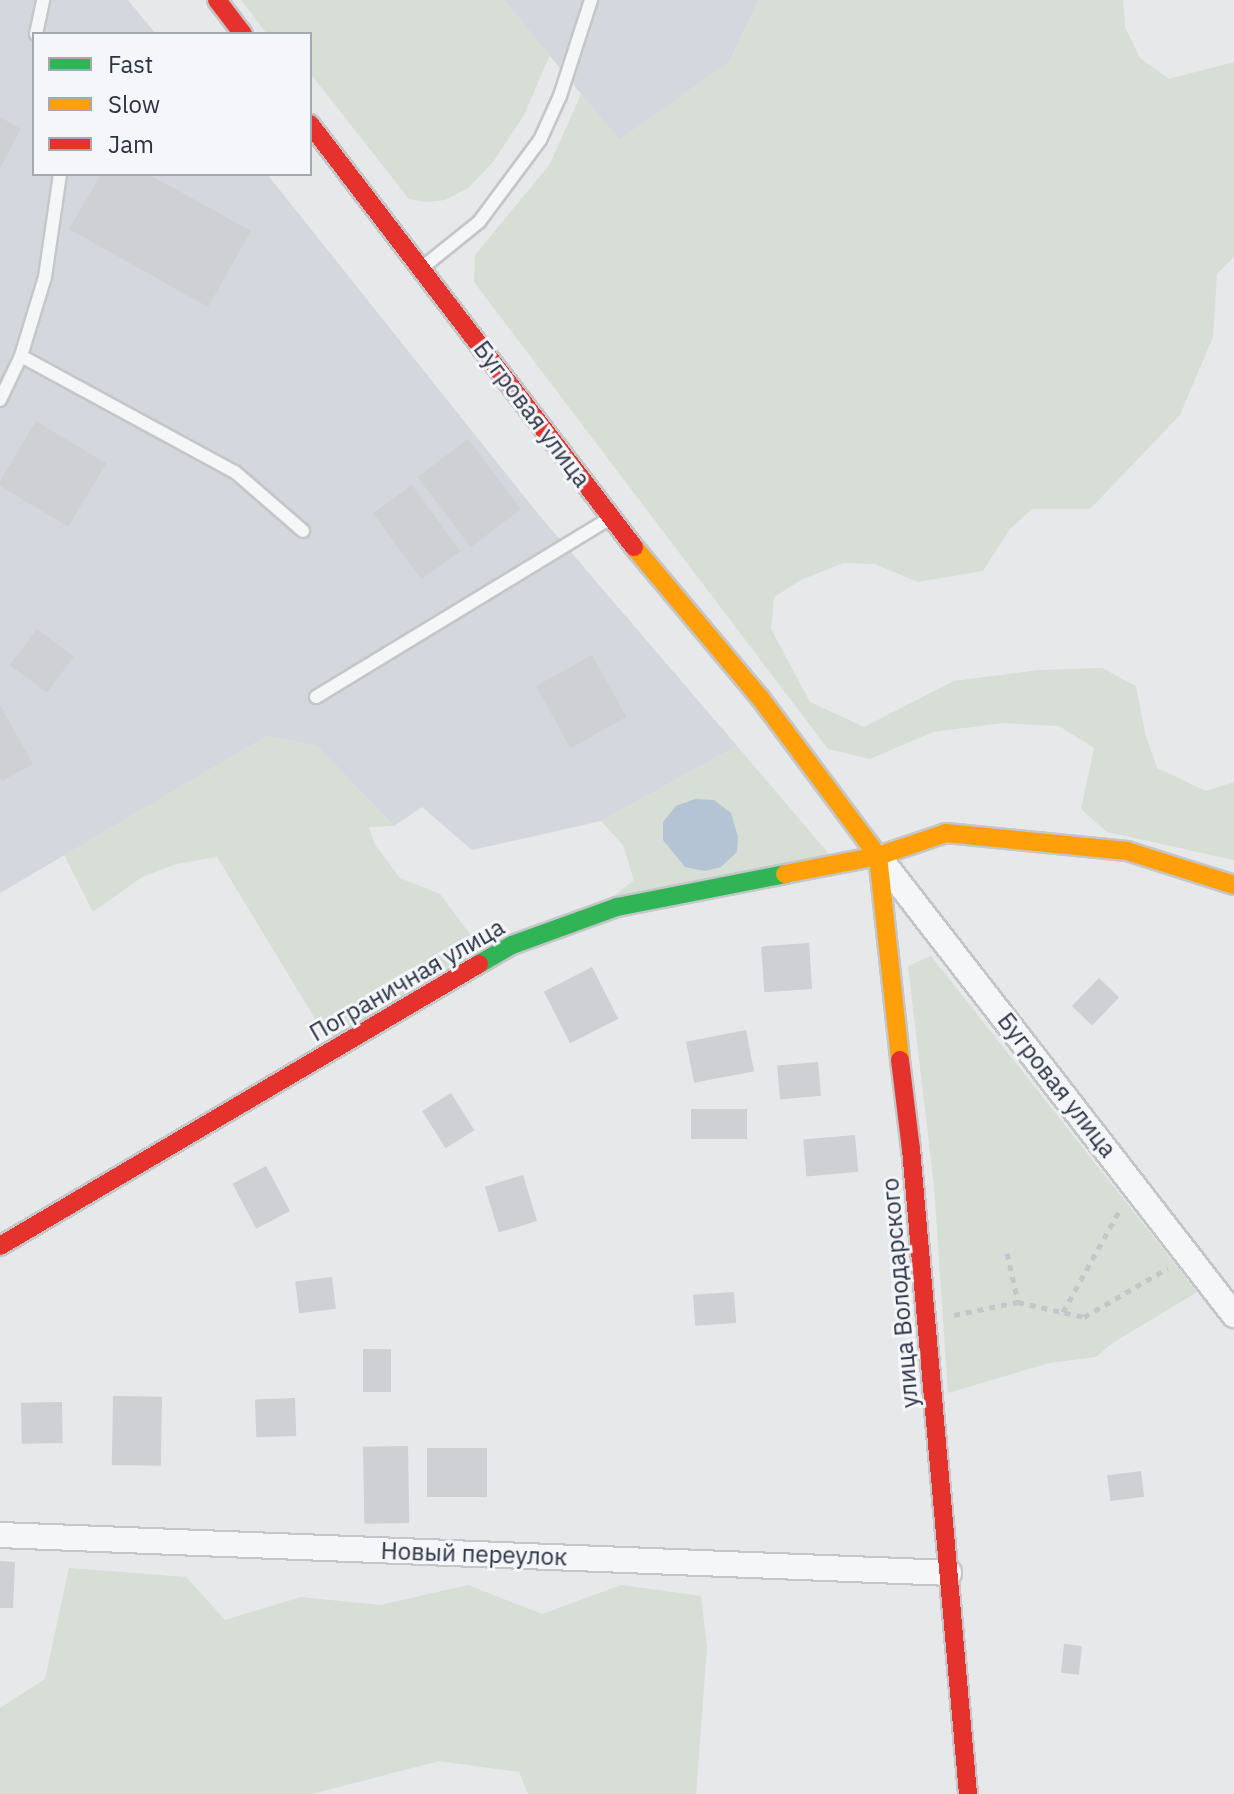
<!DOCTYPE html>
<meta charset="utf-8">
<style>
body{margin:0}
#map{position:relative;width:1234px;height:1794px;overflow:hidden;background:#e6e8ea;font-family:"IBM Plex Sans",sans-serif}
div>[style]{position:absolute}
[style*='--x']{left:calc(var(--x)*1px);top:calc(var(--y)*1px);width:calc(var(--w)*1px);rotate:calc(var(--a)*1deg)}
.built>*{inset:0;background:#d4d7dd}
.green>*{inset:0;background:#d6ded6}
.water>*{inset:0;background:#b4c4d5}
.building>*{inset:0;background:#ced0d3;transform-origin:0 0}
.path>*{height:5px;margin-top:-2.5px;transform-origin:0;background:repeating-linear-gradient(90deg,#c5c6ca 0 6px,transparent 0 12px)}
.roads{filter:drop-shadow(2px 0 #c4c6c8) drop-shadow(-2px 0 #c4c6c8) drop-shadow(0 2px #c4c6c8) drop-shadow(0 -2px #c4c6c8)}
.lane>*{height:12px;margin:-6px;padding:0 6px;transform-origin:6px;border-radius:6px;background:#f5f6f7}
.street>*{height:24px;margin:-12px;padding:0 12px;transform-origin:12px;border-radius:12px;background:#f5f6f7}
.fast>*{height:18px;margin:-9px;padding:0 9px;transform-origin:9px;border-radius:9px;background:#30b455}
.slow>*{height:18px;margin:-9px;padding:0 9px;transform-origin:9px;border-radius:9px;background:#ff9f0a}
.jam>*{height:18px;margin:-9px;padding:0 9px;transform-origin:9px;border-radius:9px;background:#e5322d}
span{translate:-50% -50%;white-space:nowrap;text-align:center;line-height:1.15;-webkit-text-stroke:6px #f4f6f9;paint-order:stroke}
.street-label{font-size:24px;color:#2b3445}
.legend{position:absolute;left:32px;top:32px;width:280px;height:144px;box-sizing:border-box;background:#f4f6f9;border:2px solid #a4a8b1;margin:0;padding:10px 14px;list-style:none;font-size:24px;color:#2b3445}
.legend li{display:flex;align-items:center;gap:16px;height:40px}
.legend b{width:40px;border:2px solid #a4a8b1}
</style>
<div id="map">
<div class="built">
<i style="clip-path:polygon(0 0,128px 0,156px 34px,34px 34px,34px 174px,267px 174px,539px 515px,737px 746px,601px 821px,472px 850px,422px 807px,394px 826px,317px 746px,267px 736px,0 893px)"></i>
<i style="clip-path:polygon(504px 0,759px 0,729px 62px,619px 140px)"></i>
</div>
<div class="green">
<i style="clip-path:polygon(241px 0,504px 0,550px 55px,524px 115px,493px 162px,467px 189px,445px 200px,426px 202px,409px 199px,310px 73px,310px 34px,267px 34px)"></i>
<i style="clip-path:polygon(759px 0,1123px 0,1125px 27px,1140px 58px,1169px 79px,1234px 62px,1234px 257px,1217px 274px,1213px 337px,1180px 415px,1090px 509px,1032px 509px,1010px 529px,983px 571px,918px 582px,875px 564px,843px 563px,801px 580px,774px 597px,771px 629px,810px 702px,864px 727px,954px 681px,1039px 670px,1102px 668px,1136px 686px,1145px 733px,1157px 768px,1206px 791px,1234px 782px,1234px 860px,1107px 832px,1081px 809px,1094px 748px,1059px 726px,1002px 723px,933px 732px,870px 759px,828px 749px,474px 282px,475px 255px,550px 164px,581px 94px,620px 139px,729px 62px)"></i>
<i style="clip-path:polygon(267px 736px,317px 746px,394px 826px,369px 827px,374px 843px,400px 878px,440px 894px,481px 949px,328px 1040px,217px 857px,176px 864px,142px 877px,93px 912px,64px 855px)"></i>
<i style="clip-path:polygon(737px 746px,829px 854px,607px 902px,634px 880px,623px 845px,601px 821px)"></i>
<i style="clip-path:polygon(931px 956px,1197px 1292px,1111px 1344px,1096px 1357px,1049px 1363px,948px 1393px,934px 1186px,908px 966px)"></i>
<i style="clip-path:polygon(69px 1568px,186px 1577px,225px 1620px,301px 1597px,380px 1605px,468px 1585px,542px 1614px,621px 1585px,701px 1596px,707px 1648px,696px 1794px,528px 1794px,519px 1772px,439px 1761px,312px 1794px,0 1794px,0 1708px,45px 1679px)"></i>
</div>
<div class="water">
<i style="clip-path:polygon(695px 799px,714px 800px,731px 813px,738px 837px,737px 852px,721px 867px,705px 871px,685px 867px,663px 840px,663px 822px,676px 806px)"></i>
</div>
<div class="building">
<i style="clip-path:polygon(0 117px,21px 129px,0 168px)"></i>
<i style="clip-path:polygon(101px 174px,148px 174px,251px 231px,208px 307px,69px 229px)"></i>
<i style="left:36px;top:421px;width:82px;height:74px;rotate:31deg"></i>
<i style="left:468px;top:439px;width:88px;height:63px;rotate:53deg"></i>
<i style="left:412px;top:485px;width:82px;height:48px;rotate:54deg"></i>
<i style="left:37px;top:629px;width:46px;height:45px;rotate:37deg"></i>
<i style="left:592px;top:655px;width:71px;height:64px;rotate:61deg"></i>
<i style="clip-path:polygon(0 705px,33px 764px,2px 781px,0 777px)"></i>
<i style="left:809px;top:943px;width:46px;height:48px;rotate:86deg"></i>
<i style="left:592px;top:967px;width:58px;height:54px;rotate:63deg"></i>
<i style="left:1099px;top:978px;width:28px;height:39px;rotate:44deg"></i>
<i style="left:746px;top:1030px;width:42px;height:61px;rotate:79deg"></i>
<i style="left:818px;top:1062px;width:34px;height:41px;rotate:85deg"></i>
<i style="left:451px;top:1093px;width:44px;height:34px;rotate:58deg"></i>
<i style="left:691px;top:1109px;width:56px;height:30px"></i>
<i style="left:855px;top:1135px;width:37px;height:52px;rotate:85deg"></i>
<i style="left:266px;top:1166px;width:51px;height:38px;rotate:62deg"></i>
<i style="left:523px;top:1175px;width:48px;height:40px;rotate:73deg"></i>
<i style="left:332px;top:1277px;width:32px;height:37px;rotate:83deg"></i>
<i style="left:734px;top:1292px;width:31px;height:41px;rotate:86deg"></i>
<i style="left:363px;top:1349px;width:28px;height:43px"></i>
<i style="left:113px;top:1396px;width:49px;height:69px;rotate:1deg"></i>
<i style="left:295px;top:1398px;width:38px;height:40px;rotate:88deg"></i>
<i style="left:62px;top:1402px;width:41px;height:41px;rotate:89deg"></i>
<i style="left:408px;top:1446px;width:77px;height:45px;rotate:89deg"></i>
<i style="left:427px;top:1448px;width:60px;height:49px"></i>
<i style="left:1141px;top:1471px;width:26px;height:34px;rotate:83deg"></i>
<i style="clip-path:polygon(0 1561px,15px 1562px,13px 1608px,0 1608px)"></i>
<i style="left:1064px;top:1644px;width:18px;height:29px;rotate:6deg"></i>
</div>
<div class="path">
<i style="--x:1007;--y:1253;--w:50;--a:77.3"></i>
<i style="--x:1063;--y:1312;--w:119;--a:-60.9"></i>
<i style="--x:954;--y:1315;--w:65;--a:-11.5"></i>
<i style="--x:1018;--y:1302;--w:68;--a:12.8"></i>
<i style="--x:1084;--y:1317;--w:97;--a:-30.3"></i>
</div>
<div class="roads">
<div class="lane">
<i style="--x:36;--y:34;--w:35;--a:-78"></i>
<i style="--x:423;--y:267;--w:72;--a:-38.8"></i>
<i style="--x:479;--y:222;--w:102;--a:-53.4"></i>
<i style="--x:540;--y:140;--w:48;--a:-65.6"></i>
<i style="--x:560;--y:96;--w:101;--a:-72.1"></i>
<i style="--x:21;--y:356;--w:243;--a:28.5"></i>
<i style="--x:235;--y:472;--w:90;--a:40.9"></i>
<i style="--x:0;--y:400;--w:49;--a:-64.5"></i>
<i style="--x:21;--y:356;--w:83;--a:-73.1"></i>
<i style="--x:45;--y:277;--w:104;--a:-81.7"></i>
<i style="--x:316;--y:697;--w:341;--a:-31.3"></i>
</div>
<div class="street">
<i style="--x:878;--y:856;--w:581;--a:52.2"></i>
<i style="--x:0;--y:1535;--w:950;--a:2.29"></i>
</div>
<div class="fast">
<i style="--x:479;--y:964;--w:38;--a:-30"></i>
<i style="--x:512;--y:945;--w:112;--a:-19.9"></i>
<i style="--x:617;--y:907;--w:171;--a:-11.1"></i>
</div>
<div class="slow">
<i style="--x:634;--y:547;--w:198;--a:50.1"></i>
<i style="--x:761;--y:699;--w:196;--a:53.3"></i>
<i style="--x:878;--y:856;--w:205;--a:83.8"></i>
<i style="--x:785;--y:874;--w:95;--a:-11"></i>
<i style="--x:878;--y:856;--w:72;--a:-18.7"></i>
<i style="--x:946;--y:833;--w:182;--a:5.7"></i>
<i style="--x:1127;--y:851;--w:112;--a:17.6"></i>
</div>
<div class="jam">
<i style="--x:217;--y:0;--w:43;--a:52.6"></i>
<i style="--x:310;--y:124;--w:533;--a:52.55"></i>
<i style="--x:900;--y:1060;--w:90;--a:83"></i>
<i style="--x:911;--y:1149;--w:648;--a:84.95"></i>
<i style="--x:0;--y:1246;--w:556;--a:-30.49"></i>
</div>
</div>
<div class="street-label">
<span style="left:532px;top:414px;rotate:53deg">Бугровая улица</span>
<span style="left:407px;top:980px;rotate:-30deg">Пограничная улица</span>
<span style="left:1057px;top:1085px;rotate:52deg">Бугровая улица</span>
<span style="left:900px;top:1293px;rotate:-95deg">улица Володарского</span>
<span style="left:474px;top:1554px;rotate:2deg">Новый переулок</span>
</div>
<ul class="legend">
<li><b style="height:10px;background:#30b455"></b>Fast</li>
<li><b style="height:10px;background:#ff9f0a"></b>Slow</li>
<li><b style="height:10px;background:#e5322d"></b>Jam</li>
</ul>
</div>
